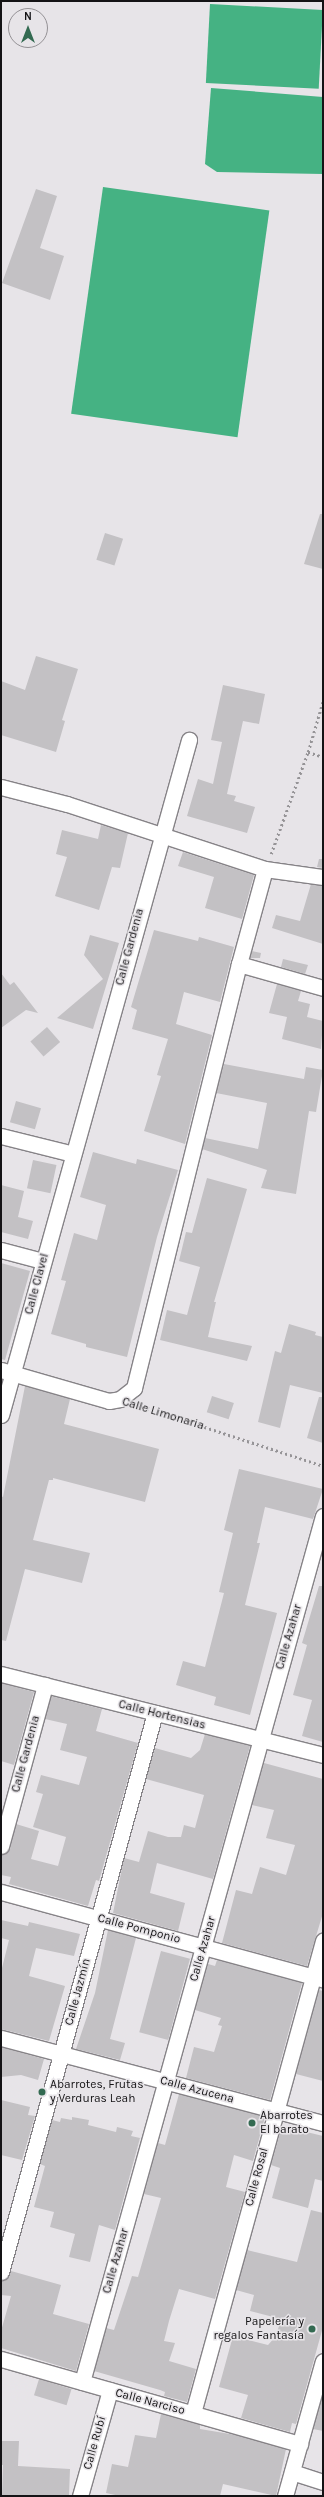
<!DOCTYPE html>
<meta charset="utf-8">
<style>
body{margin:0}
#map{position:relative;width:324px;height:2497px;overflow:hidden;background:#e7e4e8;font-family:Karla,sans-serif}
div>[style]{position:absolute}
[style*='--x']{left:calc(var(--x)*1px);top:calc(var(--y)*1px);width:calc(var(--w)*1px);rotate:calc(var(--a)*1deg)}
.water>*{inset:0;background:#45b283;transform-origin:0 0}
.building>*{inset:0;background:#c3c1c4;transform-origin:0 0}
.path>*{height:2.5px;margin-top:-1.25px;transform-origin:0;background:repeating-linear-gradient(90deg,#969497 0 2px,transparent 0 5px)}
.roads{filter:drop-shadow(1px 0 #868387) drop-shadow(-1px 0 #868387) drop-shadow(0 1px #868387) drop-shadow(0 -1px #868387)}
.street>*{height:15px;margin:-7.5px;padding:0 7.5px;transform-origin:7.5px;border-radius:7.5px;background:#fff}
.dots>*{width:11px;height:11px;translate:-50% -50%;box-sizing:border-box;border:2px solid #e7e4e8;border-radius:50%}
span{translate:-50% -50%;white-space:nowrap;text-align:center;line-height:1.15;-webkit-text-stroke:3px #e7e4e8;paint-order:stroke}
.street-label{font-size:12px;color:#141315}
.poi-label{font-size:12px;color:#141315}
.left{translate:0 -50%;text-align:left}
.right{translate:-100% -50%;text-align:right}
.frame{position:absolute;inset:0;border:2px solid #141315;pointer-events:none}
.north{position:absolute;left:8px;top:8px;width:40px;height:40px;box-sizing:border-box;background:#e7e4e8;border:1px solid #939094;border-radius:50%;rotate:0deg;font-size:11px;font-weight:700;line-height:16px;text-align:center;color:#141315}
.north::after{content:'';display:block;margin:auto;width:14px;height:18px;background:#336a51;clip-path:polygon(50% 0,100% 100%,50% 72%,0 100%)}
</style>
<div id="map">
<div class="water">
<i style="left:210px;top:4px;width:113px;height:79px;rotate:3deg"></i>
<i style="clip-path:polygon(211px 88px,323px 97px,323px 174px,217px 172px,205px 164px)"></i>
<i style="left:103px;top:187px;width:168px;height:229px;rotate:8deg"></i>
</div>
<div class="building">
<i style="clip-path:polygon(36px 189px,57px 196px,40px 248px,64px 256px,50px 300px,2px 283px)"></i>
<i style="clip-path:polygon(320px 514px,323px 514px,323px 569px,304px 564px)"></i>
<i style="left:105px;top:533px;width:19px;height:28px;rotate:18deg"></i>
<i style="clip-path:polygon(36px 656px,78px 669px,62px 720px,65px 721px,56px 752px,1px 735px,1px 681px,25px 690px)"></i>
<i style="clip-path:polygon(223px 685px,265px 694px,259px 724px,243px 721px,227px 794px,236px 796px,234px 801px,255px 807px,247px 833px,187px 816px,198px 779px,213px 784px,222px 742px,211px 740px)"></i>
<i style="clip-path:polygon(101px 825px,128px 833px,120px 868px,112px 867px,99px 910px,55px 896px,67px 857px,56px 854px,62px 830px,98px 839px)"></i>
<i style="clip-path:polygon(183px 852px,254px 875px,242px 919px,205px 908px,214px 877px,178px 866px)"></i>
<i style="clip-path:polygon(319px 859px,323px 859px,323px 868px,317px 867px)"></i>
<i style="clip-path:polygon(311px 884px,323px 886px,323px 944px,272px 928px,276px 915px,300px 921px)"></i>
<i style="clip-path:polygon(154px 930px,198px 941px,199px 937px,234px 947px,220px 1002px,184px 992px,176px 1024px,212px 1035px,185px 1144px,144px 1131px,161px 1076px,157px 1075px,168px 1039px,132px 1029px,137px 1010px,131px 1007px)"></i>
<i style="clip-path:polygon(90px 935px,119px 943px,93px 1029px,57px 1018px,103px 979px,84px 955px)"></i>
<i style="clip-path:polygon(252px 951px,261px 953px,260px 958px,250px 958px)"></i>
<i style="clip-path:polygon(283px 959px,308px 965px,305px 974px,281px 967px)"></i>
<i style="clip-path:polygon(1px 973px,10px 985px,14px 982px,38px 1013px,26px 1010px,1px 1028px)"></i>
<i style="clip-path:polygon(277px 984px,301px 991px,298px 1001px,310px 1004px,307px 1017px,323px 1021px,321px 1049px,282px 1039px,287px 1017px,269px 1013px)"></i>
<i style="left:47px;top:1027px;width:20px;height:22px;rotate:49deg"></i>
<i style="clip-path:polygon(224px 1064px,304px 1079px,306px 1067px,323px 1070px,316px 1112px,309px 1111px,296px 1194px,261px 1188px,267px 1170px,202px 1149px,205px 1138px,258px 1149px,267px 1103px,216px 1093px)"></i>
<i style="left:16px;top:1101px;width:26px;height:22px;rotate:16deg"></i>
<i style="clip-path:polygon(93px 1152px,136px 1164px,137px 1159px,178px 1170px,157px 1237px,127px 1357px,86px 1347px,86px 1344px,51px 1334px,66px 1281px,61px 1280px,74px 1233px,97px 1240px,106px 1205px,80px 1197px)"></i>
<i style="left:33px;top:1160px;width:24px;height:29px;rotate:12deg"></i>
<i style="clip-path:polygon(207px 1178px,247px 1189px,214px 1302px,216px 1302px,208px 1337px,252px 1346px,247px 1361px,160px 1340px,167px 1310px,187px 1315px,200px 1267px,179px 1261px,186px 1232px,192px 1233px)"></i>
<i style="clip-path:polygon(1px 1185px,24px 1191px,18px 1217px,33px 1221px,28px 1239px,1px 1232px)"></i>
<i style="clip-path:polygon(1px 1263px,30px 1271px,5px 1360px,1px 1359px)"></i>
<i style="clip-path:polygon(289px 1324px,316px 1332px,315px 1335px,323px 1337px,323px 1393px,290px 1385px,280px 1428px,258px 1422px,275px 1351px,281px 1353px)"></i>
<i style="clip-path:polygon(25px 1386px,70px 1399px,64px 1424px,159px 1449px,145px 1502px,53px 1478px,53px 1480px,49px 1480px,33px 1540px,90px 1553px,82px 1583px,25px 1569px,6px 1641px,1px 1640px,1px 1496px,3px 1497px)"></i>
<i style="left:212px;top:1396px;width:23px;height:17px;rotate:18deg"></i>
<i style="clip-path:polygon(319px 1397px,323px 1397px,323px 1443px,307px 1438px)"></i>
<i style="clip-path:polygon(239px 1469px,323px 1489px,313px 1519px,265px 1507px,257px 1543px,260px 1543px,245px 1605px,277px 1613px,250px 1715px,214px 1705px,216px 1697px,176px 1685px,183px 1661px,205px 1667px,224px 1593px,219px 1592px,233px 1533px,224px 1530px)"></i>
<i style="clip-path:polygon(319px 1586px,323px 1586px,323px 1742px,302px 1736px,312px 1700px,293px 1695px,307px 1645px,302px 1643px)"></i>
<i style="clip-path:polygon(1px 1683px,34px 1692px,14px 1765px,1px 1761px)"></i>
<i style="clip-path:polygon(51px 1696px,102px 1709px,96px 1731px,138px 1743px,99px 1881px,96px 1880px,88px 1906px,9px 1884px,11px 1877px,1px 1875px,1px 1855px,10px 1849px,16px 1824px,39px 1831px,31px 1859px,58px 1866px,66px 1837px,33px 1827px,43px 1794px,36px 1792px,41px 1775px,79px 1785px,87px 1757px,60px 1750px,67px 1724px,45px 1719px)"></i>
<i style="clip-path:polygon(205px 1734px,250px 1746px,213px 1879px,157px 1863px,150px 1893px,185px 1903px,178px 1931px,113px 1913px,124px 1858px,139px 1862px,148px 1831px,168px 1837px,181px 1837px,184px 1825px,195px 1828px,204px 1795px,146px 1779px,155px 1748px,191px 1758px,200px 1750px)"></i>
<i style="clip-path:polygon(264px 1763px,323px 1779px,323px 1913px,307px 1966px,222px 1943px,236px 1890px,252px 1894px,260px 1867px,286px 1875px,295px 1845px,266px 1838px,274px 1810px,252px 1805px)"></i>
<i style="clip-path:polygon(1px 1920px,28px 1926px,29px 1922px,80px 1934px,74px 1956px,36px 1948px,29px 1976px,65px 1986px,49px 2041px,1px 2029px,1px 1972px,9px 1940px,1px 1938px)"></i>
<i style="clip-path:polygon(108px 1930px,136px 1938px,110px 2039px,125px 2043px,120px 2060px,76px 2049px,95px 1993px)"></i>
<i style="left:161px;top:1951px;width:30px;height:84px;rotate:15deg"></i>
<i style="clip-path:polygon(217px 1960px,302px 1983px,270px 2100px,186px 2078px,194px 2047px,214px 2052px,222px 2026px,218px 2025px,221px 2018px,195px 2010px,208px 1964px,215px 1966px)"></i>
<i style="clip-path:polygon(319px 1990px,323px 1991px,323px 2081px,296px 2074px)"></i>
<i style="clip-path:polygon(1px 2047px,44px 2059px,38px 2080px,21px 2075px,1px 2077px)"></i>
<i style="clip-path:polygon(179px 2094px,265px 2117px,253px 2161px,234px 2155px,226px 2187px,245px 2192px,215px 2299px,179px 2289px,169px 2321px,164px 2341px,175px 2343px,169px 2361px,196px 2369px,187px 2402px,164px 2396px,165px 2392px,160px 2390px,94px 2371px,106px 2328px,114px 2330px,132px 2276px,138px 2277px,161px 2198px,144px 2194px,158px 2143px,165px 2145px)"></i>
<i style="clip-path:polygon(1px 2100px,30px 2107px,28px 2115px,35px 2116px,22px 2160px,1px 2155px)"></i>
<i style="clip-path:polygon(72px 2117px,89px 2120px,88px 2125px,116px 2132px,117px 2127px,133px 2131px,131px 2136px,140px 2138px,115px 2230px,99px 2225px,90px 2262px,69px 2257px,75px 2234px,50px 2227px,54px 2212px,34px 2207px,45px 2166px,40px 2164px,52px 2120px,60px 2122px,61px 2118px,72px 2120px)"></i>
<i style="clip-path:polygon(282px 2126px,323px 2136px,323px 2181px,315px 2179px,308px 2208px,272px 2198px,280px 2168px,271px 2165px)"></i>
<i style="clip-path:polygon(311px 2210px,323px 2213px,323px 2327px,296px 2424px,292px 2423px,290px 2432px,241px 2418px,248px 2395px,219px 2387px,233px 2336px,268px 2345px,276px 2336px,281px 2319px,250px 2311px,254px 2295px,236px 2290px,247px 2250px,297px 2262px)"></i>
<i style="clip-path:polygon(11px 2271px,61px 2285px,53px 2314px,89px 2324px,76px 2371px,1px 2348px,1px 2331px,11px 2296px,1px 2295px,1px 2281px,8px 2278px)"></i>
<i style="left:39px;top:2379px;width:34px;height:17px;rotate:17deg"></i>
<i style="clip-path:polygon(323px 2394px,323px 2431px,313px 2429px)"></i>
<i style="clip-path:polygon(161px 2414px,200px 2425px,200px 2429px,236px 2435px,286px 2449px,276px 2496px,223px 2484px,220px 2496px,120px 2496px,106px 2493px,112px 2464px,128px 2467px,135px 2435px,156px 2438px)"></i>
<i style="clip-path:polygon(1px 2441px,19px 2441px,18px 2466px,70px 2469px,69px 2495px,2px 2496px,3px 2465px,1px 2465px)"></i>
</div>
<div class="path">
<i style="--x:308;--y:752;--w:53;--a:-73.6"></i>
<i style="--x:271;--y:854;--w:109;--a:-70.1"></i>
<i style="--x:308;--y:752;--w:16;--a:18"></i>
<i style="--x:138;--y:1405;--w:195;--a:18.2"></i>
</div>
<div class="roads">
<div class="street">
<i style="--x:1;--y:787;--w:68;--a:14.4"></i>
<i style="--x:67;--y:804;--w:208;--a:18.2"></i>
<i style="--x:265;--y:869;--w:59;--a:7.9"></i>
<i style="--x:239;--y:964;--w:87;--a:15.9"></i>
<i style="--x:1;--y:1136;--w:74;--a:14"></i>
<i style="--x:1;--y:1250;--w:43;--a:14.7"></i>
<i style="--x:1;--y:1370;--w:112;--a:16"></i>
<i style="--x:109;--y:1401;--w:11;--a:-10"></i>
<i style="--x:120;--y:1399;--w:18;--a:-38"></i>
<i style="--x:134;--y:1388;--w:437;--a:-76.1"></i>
<i style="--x:239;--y:964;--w:98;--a:-74.7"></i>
<i style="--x:1;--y:1415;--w:701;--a:-74.44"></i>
<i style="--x:1;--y:1674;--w:332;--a:14.1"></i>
<i style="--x:1;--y:1846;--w:167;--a:-74.7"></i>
<i style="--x:1;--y:1892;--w:333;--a:15.2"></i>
<i style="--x:1;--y:2038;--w:333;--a:14.8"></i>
<i style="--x:1;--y:2272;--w:580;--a:-74.6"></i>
<i style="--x:1;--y:2359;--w:311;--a:15.9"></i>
<i style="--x:82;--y:2382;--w:899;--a:-74.45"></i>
<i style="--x:193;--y:2413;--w:490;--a:-74.6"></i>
<i style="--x:292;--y:2472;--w:33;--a:18"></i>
<i style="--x:80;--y:2496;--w:110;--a:-74.2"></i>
<i style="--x:285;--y:2496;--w:140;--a:-74.3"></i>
</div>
</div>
<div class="dots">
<i style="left:42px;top:2092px;background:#336a51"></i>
<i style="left:252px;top:2123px;background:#336a51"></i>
<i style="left:312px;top:2329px;background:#336a51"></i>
</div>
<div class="street-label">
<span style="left:130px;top:947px;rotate:-75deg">Calle Gardenia</span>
<span style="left:37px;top:1284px;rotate:-75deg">Calle Clavel</span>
<span style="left:163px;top:1414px;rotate:17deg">Calle Limonaria</span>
<span style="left:289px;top:1637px;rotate:-74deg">Calle Azahar</span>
<span style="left:162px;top:1715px;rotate:14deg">Calle Hortensias</span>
<span style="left:26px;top:1754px;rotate:-75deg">Calle Gardenia</span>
<span style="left:139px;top:1929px;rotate:15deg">Calle Pomponio</span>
<span style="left:203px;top:1949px;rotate:-74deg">Calle Azahar</span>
<span style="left:78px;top:1992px;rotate:-75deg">Calle Jazmín</span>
<span style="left:197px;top:2090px;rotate:15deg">Calle Azucena</span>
<span style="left:257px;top:2177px;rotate:-75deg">Calle Rosal</span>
<span style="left:116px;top:2261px;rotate:-74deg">Calle Azahar</span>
<span style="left:150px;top:2402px;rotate:15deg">Calle Narciso</span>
<span style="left:95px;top:2443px;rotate:-74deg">Calle Rubí</span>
</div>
<div class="poi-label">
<span class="left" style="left:50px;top:2092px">Abarrotes, Frutas<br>y Verduras Leah</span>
<span class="left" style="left:260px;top:2123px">Abarrotes<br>El barato</span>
<span class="right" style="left:304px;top:2329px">Papelería y<br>regalos Fantasía</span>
</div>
<div class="frame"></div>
<div class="north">N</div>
</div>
